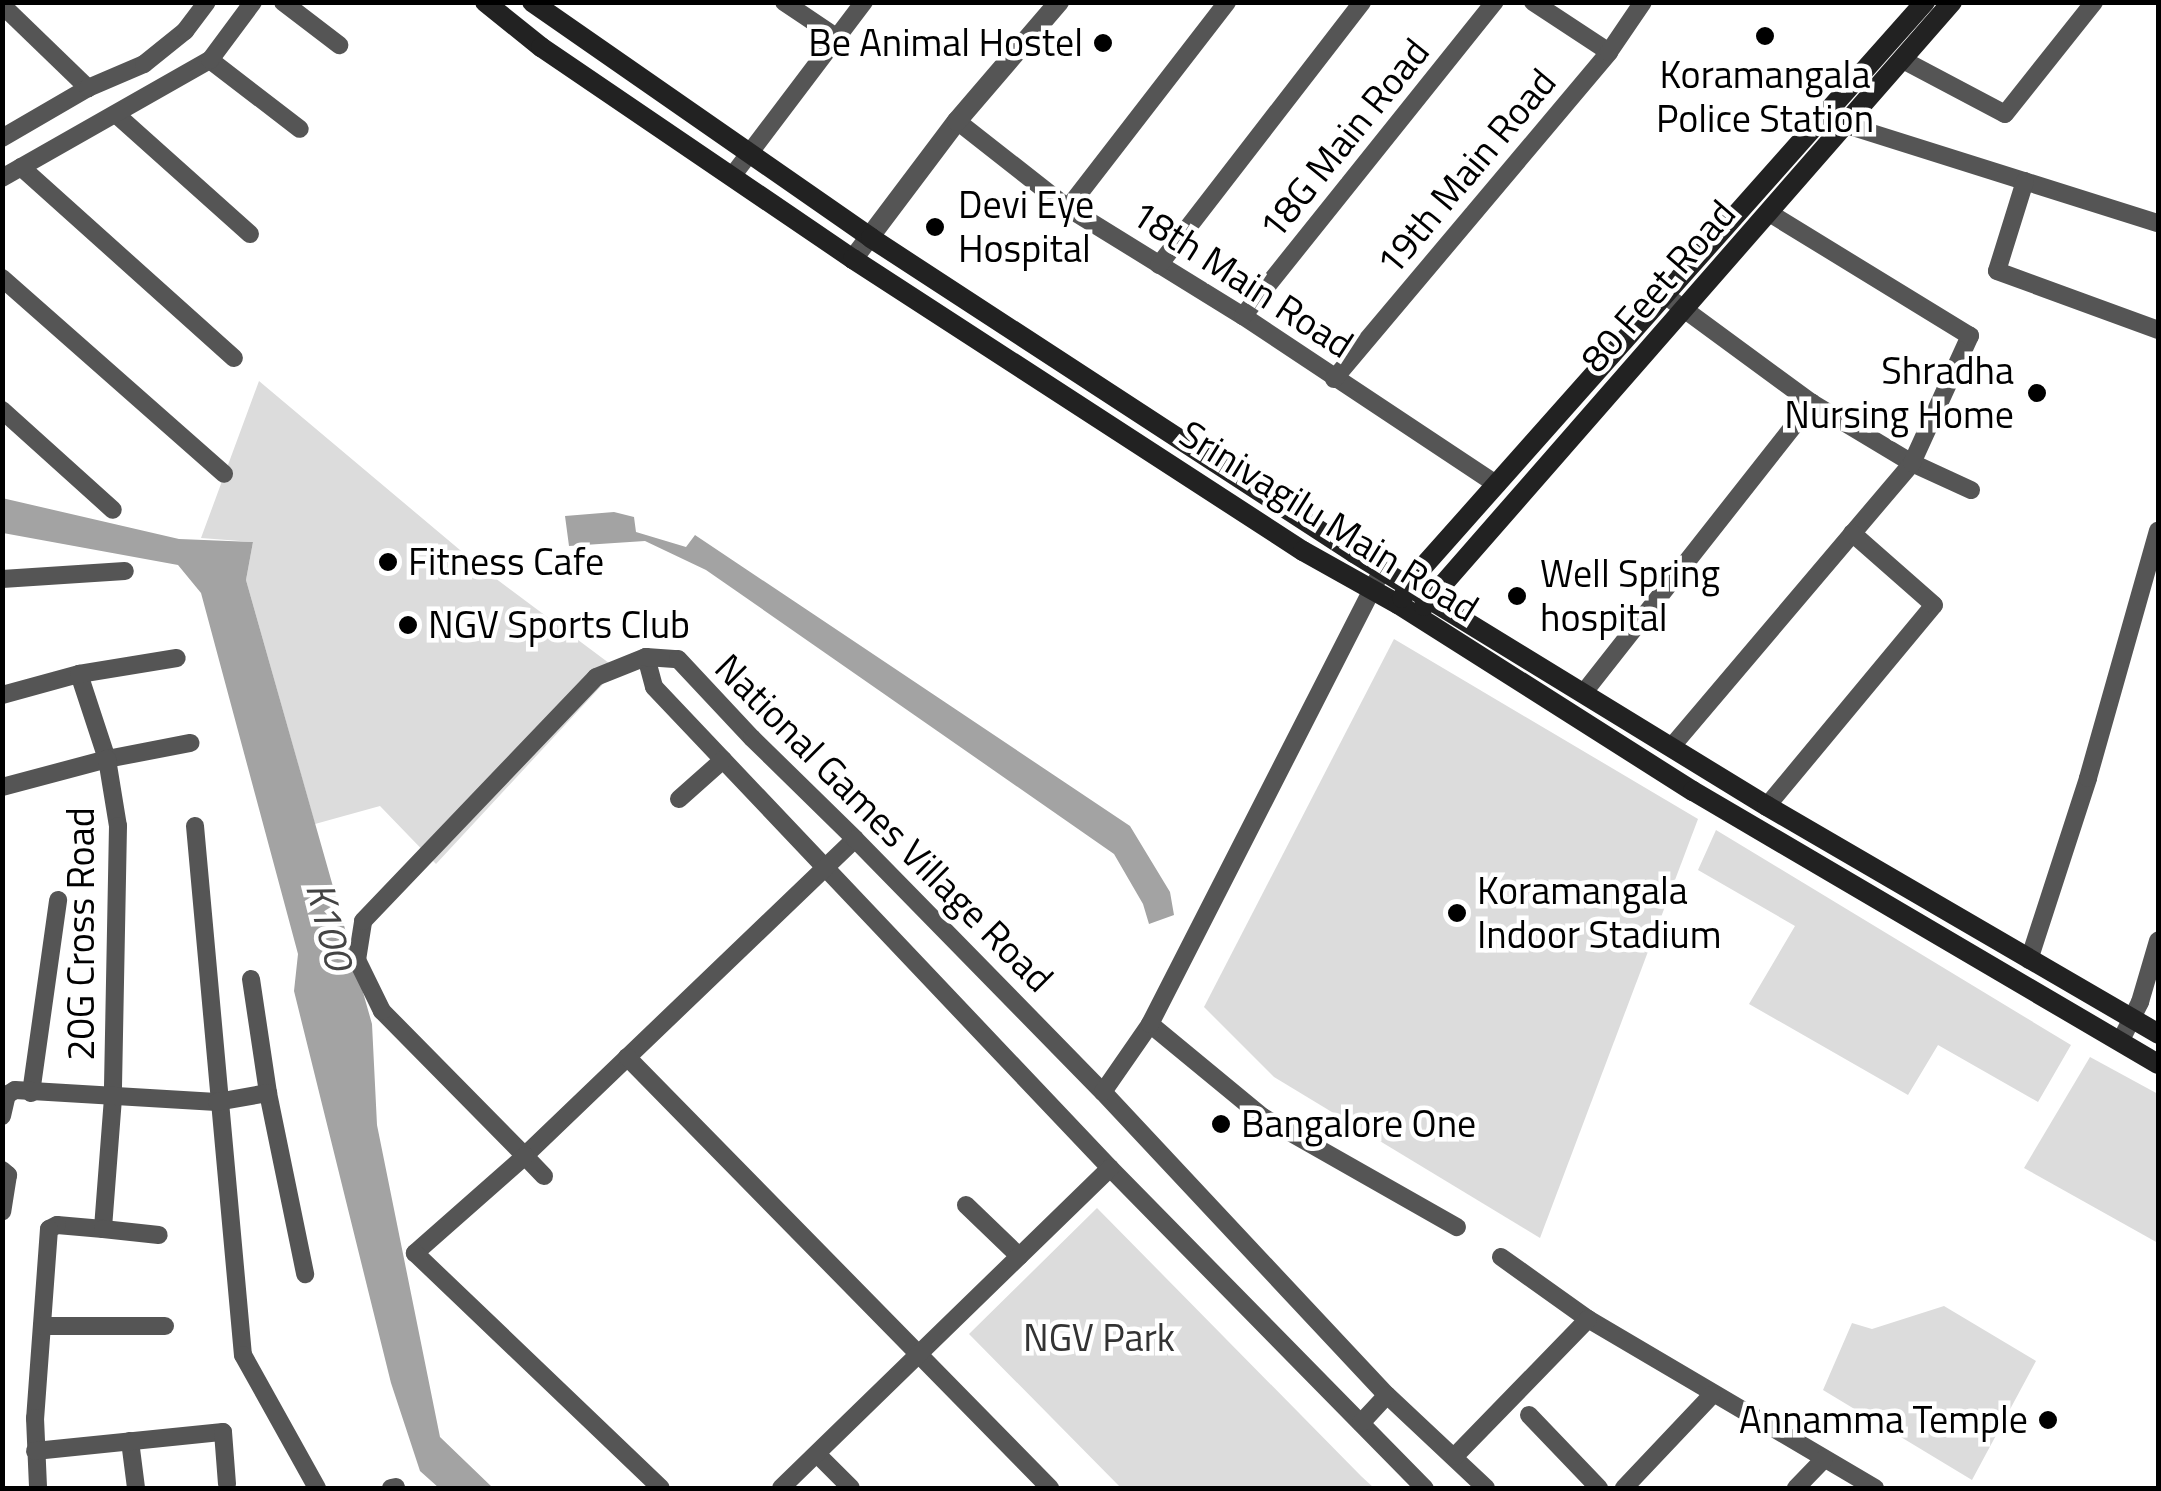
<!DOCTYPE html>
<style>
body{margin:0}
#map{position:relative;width:2161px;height:1491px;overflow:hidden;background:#fff;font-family:"Titillium Web",sans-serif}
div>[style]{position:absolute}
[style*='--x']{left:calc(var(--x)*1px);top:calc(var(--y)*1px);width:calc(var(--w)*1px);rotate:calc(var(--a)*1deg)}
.green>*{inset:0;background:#dcdcdc}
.water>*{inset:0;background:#a3a3a3}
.minor>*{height:18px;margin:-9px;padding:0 9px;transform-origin:9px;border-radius:9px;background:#555}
.tertiary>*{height:20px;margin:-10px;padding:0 10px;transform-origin:10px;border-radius:10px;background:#555}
.secondary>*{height:20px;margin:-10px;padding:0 10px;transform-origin:10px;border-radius:10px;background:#222}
.dots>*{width:28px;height:28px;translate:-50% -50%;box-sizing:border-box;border:5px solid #fff;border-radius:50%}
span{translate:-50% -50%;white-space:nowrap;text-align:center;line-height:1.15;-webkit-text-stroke:9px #fff;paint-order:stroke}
.poi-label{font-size:38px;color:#000}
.right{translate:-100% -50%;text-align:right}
.left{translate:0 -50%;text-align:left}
.street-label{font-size:38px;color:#000}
.park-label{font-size:38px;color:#333}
.water-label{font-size:40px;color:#444;font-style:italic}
.frame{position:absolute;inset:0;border:5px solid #000;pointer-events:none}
</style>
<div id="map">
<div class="green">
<i style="clip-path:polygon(259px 381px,479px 566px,617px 669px,436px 864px,380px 806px,315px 824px,246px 580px,253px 542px,201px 538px)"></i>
<i style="clip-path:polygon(1394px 639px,1698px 819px,1540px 1238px,1274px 1077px,1204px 1007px)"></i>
<i style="clip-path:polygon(1716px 830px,2071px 1045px,2038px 1102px,1938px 1045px,1908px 1095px,1749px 1004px,1795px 926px,1698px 870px)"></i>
<i style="clip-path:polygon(2090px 1057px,2158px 1094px,2158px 1243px,2024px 1168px)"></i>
<i style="clip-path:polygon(1097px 1208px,1361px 1476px,1374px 1488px,1121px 1488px,969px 1334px)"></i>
<i style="clip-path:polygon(1944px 1306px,2036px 1361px,1972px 1480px,1823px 1390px,1852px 1323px,1872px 1329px)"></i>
</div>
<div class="water">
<i style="clip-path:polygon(2px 498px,179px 539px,253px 542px,246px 580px,372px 1024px,377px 1125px,440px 1437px,493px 1488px,439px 1488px,420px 1471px,391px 1383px,294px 991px,298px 954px,201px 593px,178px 565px,3px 533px)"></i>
<i style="clip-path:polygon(614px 512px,634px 517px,636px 532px,686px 547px,695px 535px,1130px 826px,1170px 892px,1174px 915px,1149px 924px,1143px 904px,1114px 854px,706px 570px,645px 541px,569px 546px,565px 516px)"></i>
</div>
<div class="minor">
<i style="--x:283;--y:2;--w:71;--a:37.5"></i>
<i style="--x:784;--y:2;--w:63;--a:33.9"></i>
<i style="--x:1533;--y:2;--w:91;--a:33.3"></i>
<i style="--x:2;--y:5;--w:120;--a:44"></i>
<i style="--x:210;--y:60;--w:113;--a:37.5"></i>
<i style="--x:1903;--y:60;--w:115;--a:27.9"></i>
<i style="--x:2005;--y:114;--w:143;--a:-51.5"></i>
<i style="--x:118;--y:116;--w:177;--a:41.8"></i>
<i style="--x:1821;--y:117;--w:353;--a:17.5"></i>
<i style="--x:957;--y:121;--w:141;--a:38.1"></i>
<i style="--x:1068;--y:208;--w:206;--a:31.7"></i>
<i style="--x:1243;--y:316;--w:305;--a:33.6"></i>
<i style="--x:2;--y:138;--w:99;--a:-30.2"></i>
<i style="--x:88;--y:88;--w:61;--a:-23.2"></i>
<i style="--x:144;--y:64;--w:53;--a:-38.8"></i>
<i style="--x:185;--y:31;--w:36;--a:-53"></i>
<i style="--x:21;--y:167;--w:286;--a:41.9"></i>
<i style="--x:733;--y:175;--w:217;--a:-52.9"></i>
<i style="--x:2;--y:178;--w:239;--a:-29.6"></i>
<i style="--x:210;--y:60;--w:72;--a:-53.4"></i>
<i style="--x:2025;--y:181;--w:94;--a:107.3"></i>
<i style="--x:1997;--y:271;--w:171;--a:20.1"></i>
<i style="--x:1068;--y:208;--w:260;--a:-52.3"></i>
<i style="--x:1159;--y:265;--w:332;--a:-52.3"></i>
<i style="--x:2;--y:278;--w:296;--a:41.4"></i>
<i style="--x:1673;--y:301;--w:172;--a:36.3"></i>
<i style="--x:1812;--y:403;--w:117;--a:31"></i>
<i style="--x:1912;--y:463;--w:65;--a:24.6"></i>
<i style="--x:1243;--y:316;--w:403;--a:-51.3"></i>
<i style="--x:1334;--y:379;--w:427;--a:-49.9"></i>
<i style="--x:1609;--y:52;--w:60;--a:-55.8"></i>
<i style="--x:2;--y:410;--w:149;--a:42"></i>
<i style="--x:2;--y:579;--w:123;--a:-3.7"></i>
<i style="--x:646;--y:657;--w:31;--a:75"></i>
<i style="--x:654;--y:687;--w:663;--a:46.53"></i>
<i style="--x:1110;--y:1168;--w:449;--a:45.5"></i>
<i style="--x:79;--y:674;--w:89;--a:71.8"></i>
<i style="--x:107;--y:759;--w:85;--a:-10.9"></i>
<i style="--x:1585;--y:691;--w:367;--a:-51.8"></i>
<i style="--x:2;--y:695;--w:80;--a:-15.3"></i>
<i style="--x:79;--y:674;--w:99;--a:-9.3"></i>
<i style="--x:1673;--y:745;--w:370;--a:-49.7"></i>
<i style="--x:1912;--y:463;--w:140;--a:-65.5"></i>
<i style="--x:1970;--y:336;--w:237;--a:-148.5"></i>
<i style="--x:2;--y:787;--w:109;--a:-14.9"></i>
<i style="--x:107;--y:759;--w:68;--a:80.7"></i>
<i style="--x:118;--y:826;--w:272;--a:91.1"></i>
<i style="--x:113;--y:1098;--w:131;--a:94.4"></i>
<i style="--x:103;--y:1229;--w:46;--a:-175"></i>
<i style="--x:57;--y:1225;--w:9;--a:153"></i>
<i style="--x:49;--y:1229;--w:190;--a:94.2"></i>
<i style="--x:35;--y:1418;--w:70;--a:87.5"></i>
<i style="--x:679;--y:799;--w:59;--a:-41.6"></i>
<i style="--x:1767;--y:806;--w:261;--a:-50.3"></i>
<i style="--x:1934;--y:605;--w:109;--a:-138.7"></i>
<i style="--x:195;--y:826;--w:531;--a:84.82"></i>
<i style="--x:243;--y:1355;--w:152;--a:60.9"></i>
<i style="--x:855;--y:839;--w:458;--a:136.2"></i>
<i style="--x:525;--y:1156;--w:204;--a:-134.6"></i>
<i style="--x:382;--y:1011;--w:57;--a:-116.1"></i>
<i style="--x:357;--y:960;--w:39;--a:-81"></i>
<i style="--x:363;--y:921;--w:337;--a:-46.3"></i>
<i style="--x:596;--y:677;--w:54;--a:-21.8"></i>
<i style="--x:646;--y:657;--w:32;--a:4"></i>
<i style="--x:678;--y:659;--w:108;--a:46.9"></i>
<i style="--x:752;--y:738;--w:144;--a:44.4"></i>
<i style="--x:855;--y:839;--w:354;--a:45.6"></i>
<i style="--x:1103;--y:1092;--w:415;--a:46.9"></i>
<i style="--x:1387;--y:1395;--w:136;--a:43.2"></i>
<i style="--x:2029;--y:960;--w:191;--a:-72"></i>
<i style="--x:2088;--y:778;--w:257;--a:-74.2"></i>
<i style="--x:251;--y:979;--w:115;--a:81.5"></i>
<i style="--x:268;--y:1093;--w:185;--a:78.4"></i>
<i style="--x:1150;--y:1024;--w:146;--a:39.5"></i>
<i style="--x:1263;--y:1117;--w:223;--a:29.6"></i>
<i style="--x:2120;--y:1042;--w:45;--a:-63.4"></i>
<i style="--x:2140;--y:1002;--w:64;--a:-73.6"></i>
<i style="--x:627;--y:1057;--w:604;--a:45.54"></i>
<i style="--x:1103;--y:1092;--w:83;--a:-55.3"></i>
<i style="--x:1150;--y:1024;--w:510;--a:-62.93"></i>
<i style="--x:31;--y:1093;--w:195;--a:-82"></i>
<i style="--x:2;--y:1116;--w:22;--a:-77"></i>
<i style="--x:7;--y:1095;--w:9;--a:-32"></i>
<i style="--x:15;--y:1090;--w:202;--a:3.4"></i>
<i style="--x:217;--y:1102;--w:52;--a:-10"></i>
<i style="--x:2;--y:1170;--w:8;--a:40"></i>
<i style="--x:8;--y:1175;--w:37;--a:99"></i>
<i style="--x:544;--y:1176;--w:28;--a:-134"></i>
<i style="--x:525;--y:1156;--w:147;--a:138.6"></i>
<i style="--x:415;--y:1253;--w:340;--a:43.7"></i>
<i style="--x:966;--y:1205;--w:74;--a:43.9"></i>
<i style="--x:103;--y:1229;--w:56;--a:6.1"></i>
<i style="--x:1501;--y:1257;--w:107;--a:35.5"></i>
<i style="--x:1588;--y:1319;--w:333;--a:30.5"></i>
<i style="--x:42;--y:1326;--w:123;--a:0"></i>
<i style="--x:1529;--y:1415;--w:101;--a:46.2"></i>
<i style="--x:1361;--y:1423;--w:38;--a:-47"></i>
<i style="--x:130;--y:1441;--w:47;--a:82.7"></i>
<i style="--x:35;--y:1451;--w:189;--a:-5.8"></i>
<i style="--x:223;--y:1432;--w:52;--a:85.6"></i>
<i style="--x:817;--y:1454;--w:48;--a:45"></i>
<i style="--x:1455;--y:1456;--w:191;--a:-45.8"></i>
<i style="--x:391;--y:1488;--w:5;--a:-11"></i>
<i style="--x:781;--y:1488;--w:459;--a:-44.2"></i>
<i style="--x:1624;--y:1488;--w:128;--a:-46.6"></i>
<i style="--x:1796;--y:1488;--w:40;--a:-46"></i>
</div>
<div class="tertiary">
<i style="--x:853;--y:259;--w:173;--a:-53"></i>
<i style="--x:957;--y:121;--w:157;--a:-49.4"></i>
</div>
<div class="secondary">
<i style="--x:485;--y:2;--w:72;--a:38.8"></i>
<i style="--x:541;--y:47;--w:377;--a:34.2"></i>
<i style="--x:853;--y:259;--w:536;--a:32.98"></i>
<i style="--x:1303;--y:551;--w:109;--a:29.2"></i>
<i style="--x:1398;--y:604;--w:349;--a:32.4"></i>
<i style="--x:1693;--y:791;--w:539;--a:30.42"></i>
<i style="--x:532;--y:2;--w:413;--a:34.8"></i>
<i style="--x:871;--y:238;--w:577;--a:33.11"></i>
<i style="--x:1354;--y:553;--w:484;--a:31.5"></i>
<i style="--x:1767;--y:806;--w:453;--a:30.2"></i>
<i style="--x:1402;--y:598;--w:35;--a:-57"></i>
<i style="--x:1421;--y:569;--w:759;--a:-48.37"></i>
<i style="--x:1424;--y:606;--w:802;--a:-48.84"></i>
</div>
<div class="dots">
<i style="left:1765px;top:36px;background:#000"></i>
<i style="left:1103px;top:43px;background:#000"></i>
<i style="left:935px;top:227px;background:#000"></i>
<i style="left:2037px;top:393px;background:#000"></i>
<i style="left:388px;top:562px;background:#000"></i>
<i style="left:1517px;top:596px;background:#000"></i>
<i style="left:408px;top:625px;background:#000"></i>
<i style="left:1457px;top:913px;background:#000"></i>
<i style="left:1221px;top:1124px;background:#000"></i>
<i style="left:2048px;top:1420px;background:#000"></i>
</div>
<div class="poi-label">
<span class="right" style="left:1083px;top:43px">Be Animal Hostel</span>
<span style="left:1765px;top:97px">Koramangala<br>Police Station</span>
<span class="left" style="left:958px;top:227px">Devi Eye<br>Hospital</span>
<span class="right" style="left:2014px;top:393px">Shradha<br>Nursing Home</span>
<span class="left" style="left:408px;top:562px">Fitness Cafe</span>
<span class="left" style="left:1540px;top:596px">Well Spring<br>hospital</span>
<span class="left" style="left:428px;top:625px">NGV Sports Club</span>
<span class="left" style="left:1477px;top:913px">Koramangala<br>Indoor Stadium</span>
<span class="left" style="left:1241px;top:1124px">Bangalore One</span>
<span class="right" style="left:2028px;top:1420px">Annamma Temple</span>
</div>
<div class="street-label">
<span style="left:1344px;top:139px;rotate:-51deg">18G Main Road</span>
<span style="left:1466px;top:172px;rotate:-50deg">19th Main Road</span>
<span style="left:1242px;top:279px;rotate:33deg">18th Main Road</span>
<span style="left:1658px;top:286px;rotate:-49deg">80 Feet Road</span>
<span style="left:1329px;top:521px;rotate:32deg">Srinivagilu Main Road</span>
<span style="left:884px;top:823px;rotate:45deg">National Games Village Road</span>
<span style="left:81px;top:934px;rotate:-90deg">20G Cross Road</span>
</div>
<div class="park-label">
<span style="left:1099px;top:1338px">NGV Park</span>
</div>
<div class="water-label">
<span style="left:330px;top:926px;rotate:76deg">K100</span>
</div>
<div class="frame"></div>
</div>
